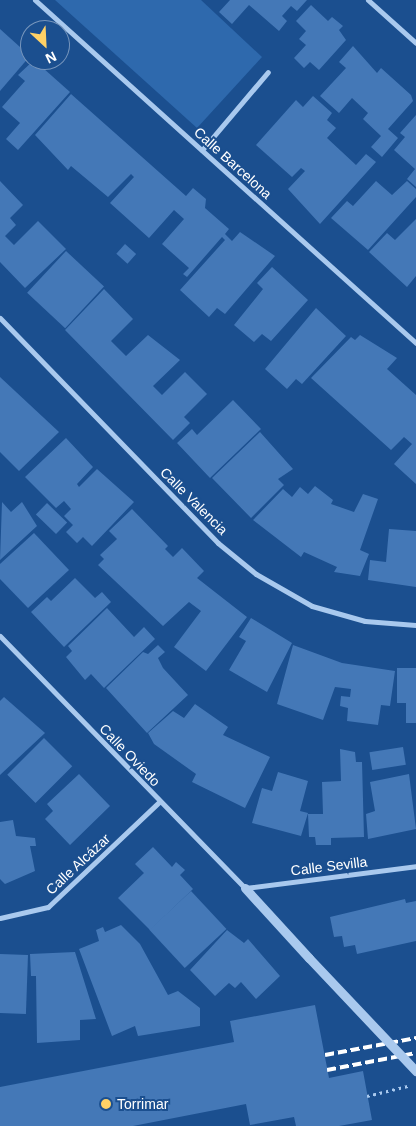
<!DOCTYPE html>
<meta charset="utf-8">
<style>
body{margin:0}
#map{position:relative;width:416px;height:1126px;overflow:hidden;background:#1b4f8f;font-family:Helvetica,sans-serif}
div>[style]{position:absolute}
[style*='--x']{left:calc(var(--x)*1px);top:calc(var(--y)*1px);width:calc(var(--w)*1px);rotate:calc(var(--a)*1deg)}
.green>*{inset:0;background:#2e69ad}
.building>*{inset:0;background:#4478b7;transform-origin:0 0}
.path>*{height:3px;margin-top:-1.5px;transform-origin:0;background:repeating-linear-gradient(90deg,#a9c9ee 0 2.5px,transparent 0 6.5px)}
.minor>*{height:5px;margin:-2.5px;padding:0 2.5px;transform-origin:2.5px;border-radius:2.5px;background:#a9c9ee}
.tertiary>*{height:9px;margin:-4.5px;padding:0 4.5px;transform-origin:4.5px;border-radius:4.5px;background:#a9c9ee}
.rail>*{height:4px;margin-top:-2px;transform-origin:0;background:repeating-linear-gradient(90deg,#fff 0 9px,transparent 0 13px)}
.tertiary-bridge>*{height:9px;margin:-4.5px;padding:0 4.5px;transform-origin:4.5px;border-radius:4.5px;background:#a9c9ee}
.dots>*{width:14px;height:14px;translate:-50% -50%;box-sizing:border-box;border:2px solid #1b4f8f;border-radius:50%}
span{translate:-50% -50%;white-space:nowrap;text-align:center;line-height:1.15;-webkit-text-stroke:4px #1b4f8f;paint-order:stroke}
.street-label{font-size:14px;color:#fff}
.poi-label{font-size:14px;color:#fff}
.left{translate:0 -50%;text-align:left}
.north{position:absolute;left:20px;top:20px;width:50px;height:50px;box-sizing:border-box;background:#1b4f8f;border:1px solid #7695bc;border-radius:50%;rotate:155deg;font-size:14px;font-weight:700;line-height:20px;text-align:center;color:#fff}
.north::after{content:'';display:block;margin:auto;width:18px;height:22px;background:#ffd166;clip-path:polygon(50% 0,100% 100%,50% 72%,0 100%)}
</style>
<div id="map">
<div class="green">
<i style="clip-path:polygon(55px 0,201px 0,262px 57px,197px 128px)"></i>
</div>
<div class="building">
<i style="clip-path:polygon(230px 0,307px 0,297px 11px,291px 6px,282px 16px,287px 21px,279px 31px,249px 5px,232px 24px,219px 12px)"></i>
<i style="clip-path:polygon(311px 5px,328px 21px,332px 17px,343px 26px,339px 30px,346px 40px,319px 70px,310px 62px,304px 68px,294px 58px,306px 45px,299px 39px,306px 31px,296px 21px)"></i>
<i style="clip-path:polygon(0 29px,30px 56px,0 91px)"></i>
<i style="clip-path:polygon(353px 46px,377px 73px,381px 68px,411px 95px,413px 101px,388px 129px,398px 138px,382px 157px,371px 147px,381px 136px,363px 119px,368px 113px,352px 98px,339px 113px,320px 96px,346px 68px,339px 62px)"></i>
<i style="clip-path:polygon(34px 60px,70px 92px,18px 150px,6px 139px,20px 123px,2px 107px,25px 81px,18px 75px)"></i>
<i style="clip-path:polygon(71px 94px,186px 196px,193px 188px,206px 199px,205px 208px,229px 229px,225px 234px,232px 241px,240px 232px,275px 256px,225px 314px,217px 308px,209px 317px,180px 290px,225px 240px,222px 237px,187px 277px,183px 274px,189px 268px,162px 244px,184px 219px,174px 210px,149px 238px,110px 203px,134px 177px,131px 174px,108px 197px,71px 166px,68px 170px,35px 135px)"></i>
<i style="clip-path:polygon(313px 96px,332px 113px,327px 120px,336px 128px,327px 138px,356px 165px,366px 154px,376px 162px,320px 224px,288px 189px,305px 171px,301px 168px,292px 177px,256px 145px,296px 100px,303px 107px)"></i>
<i style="clip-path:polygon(416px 115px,416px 187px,407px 179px,415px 169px,394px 150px,405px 137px,400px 133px)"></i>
<i style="clip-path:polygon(0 181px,23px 205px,10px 218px,16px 225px,5px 236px,14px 245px,38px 221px,66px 249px,25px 288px,0 262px)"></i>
<i style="clip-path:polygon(376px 181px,392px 195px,407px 181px,416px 189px,416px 197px,368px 250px,331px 218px,347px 201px,353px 206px)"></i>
<i style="clip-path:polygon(416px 219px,416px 276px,407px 287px,369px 252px,387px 233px,395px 240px)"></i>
<i style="left:125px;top:244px;width:15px;height:13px;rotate:42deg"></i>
<i style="left:66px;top:251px;width:52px;height:57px;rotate:43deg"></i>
<i style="clip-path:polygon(272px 267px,308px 300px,271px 341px,262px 334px,254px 342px,234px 325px,263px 289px,257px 283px)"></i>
<i style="clip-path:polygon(104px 289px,133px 319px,111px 341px,126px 356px,148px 335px,180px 360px,153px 386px,162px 395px,185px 372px,207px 394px,184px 417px,190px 423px,173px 440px,65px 330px)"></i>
<i style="clip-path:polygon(316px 308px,346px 336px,302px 384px,296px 379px,287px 389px,265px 369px)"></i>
<i style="clip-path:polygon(360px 335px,397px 358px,387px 369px,416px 395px,416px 484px,394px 464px,412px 444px,404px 437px,391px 450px,311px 378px,351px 337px,355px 340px)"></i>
<i style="clip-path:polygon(0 377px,59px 432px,19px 471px,0 452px)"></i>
<i style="clip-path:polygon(233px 400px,261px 429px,210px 478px,177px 443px,192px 429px,197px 435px)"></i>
<i style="clip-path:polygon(260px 432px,293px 469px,278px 479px,284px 485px,251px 518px,212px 478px)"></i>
<i style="clip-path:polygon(66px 438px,93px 467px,77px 484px,79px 487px,97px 469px,134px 502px,92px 546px,83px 537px,77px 543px,66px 532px,73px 525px,64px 516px,71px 509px,64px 501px,56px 508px,25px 477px)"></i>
<i style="clip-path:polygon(315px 486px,333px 500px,331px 504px,354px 512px,363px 494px,378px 499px,360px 550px,369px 554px,360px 576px,334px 572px,337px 567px,304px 552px,301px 557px,253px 520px,283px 489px,292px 497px,300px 487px,308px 494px)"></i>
<i style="clip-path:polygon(2px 502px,11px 512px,22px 502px,37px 526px,0 560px)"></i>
<i style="left:47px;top:503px;width:28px;height:16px;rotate:44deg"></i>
<i style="clip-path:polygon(132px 509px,168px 546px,165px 549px,173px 557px,182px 548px,204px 571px,197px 578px,247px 617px,206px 671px,174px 647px,201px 611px,189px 602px,163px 626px,98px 565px,104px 559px,100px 555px,117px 539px,109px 531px)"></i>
<i style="clip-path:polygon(389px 529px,416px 531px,416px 587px,368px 580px,370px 560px,386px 562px)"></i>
<i style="clip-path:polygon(34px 533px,69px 570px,28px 608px,0 579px,0 564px)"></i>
<i style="clip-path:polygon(75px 578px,95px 598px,102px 592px,111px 602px,64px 647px,31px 612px,47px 597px,51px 601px)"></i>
<i style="clip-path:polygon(107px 608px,134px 637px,144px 627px,155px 639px,104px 688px,91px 674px,85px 680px,66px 657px,72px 651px,68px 646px)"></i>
<i style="clip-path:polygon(251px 618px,292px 643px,267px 692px,229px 670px,246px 641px,239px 637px)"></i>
<i style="clip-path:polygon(158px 645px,165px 652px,158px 658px,163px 668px,188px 695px,147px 733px,106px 688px,143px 652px,148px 654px)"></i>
<i style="clip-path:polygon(293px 645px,342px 663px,395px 671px,390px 706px,381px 705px,378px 725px,347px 721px,348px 708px,340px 706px,341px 696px,350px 697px,351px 689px,335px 687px,323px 720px,277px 704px)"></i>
<i style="clip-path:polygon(397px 668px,416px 668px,416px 723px,406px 723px,406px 703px,397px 703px)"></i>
<i style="clip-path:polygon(4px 697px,45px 733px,0 775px,0 701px)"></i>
<i style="clip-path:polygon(195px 704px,228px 727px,223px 735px,270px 757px,245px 808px,192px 782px,196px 774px,154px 744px,148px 733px,173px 711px,184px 718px)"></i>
<i style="left:44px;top:738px;width:40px;height:52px;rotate:45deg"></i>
<i style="left:403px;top:747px;width:18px;height:34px;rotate:81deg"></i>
<i style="clip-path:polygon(340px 749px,355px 752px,356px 762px,362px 762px,364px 837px,331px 838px,331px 845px,316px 845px,315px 837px,309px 837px,308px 814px,323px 814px,322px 782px,341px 781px)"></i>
<i style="clip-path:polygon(278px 772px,308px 781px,300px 811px,308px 813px,301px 836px,252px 823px,262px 788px,272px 791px)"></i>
<i style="clip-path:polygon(79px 774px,110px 806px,70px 845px,45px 819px,53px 811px,47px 804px)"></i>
<i style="clip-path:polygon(409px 774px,416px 829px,368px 839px,366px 814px,375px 811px,370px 782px)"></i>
<i style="clip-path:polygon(13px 820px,16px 836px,35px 838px,36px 846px,30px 846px,35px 871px,5px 884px,0 879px,0 822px)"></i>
<i style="clip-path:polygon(153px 847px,172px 867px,176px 862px,185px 870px,180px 875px,193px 889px,150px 930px,118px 898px,144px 873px,135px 864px)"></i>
<i style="left:191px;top:891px;width:52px;height:57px;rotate:47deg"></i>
<i style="clip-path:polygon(405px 899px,406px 903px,416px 901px,416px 941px,357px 954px,355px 945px,344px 947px,342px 936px,334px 937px,330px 917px)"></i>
<i style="clip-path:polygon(121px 925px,140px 944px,168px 995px,178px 991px,200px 1008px,200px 1026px,138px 1036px,135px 1026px,112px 1036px,79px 949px,99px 941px,96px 930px,103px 927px,105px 932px)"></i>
<i style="clip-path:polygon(227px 930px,244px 943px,248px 939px,280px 976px,256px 999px,241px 982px,235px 988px,229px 983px,215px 996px,190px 970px)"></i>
<i style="clip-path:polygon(75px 952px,96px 1019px,80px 1020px,80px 1040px,37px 1043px,36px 976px,31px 976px,30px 954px)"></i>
<i style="left:0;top:954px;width:28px;height:59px;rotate:2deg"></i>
<i style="clip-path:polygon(315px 1005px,329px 1078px,363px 1071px,372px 1120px,339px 1126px,296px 1126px,294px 1117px,250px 1125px,246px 1104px,133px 1126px,0 1126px,0 1087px,234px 1042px,230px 1021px)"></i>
</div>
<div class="path">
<i style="--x:367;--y:1096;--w:42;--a:-13.7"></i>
</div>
<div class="minor">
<i style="--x:35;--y:0;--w:513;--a:42"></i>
<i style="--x:368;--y:0;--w:64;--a:41.9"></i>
<i style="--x:202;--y:150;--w:102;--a:-49.8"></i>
<i style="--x:0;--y:318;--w:313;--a:45.9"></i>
<i style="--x:218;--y:543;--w:49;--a:39.2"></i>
<i style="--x:256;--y:574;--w:64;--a:29.7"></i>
<i style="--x:312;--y:606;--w:55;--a:15.8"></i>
<i style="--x:365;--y:621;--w:51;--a:4.5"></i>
<i style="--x:0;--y:636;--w:351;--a:45.8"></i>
<i style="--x:245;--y:888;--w:172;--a:-7.3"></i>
<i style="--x:0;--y:918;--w:49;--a:-12.9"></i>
<i style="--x:48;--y:907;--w:153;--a:-43.4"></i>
</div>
<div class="tertiary">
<i style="--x:245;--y:888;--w:95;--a:47.6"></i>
</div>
<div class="rail">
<i style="--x:325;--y:1055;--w:93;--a:-10.6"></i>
<i style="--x:327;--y:1070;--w:91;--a:-10.8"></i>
</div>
<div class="tertiary-bridge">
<i style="--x:309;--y:958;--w:156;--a:46.6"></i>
</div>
<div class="dots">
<i style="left:106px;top:1104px;background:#ffd166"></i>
</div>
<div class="street-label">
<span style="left:233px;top:163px;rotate:42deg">Calle Barcelona</span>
<span style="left:194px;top:501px;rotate:45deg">Calle Valencia</span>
<span style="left:130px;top:755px;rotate:46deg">Calle Oviedo</span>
<span style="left:78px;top:864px;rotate:-43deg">Calle Alcázar</span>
<span style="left:329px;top:866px;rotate:-7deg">Calle Sevilla</span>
</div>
<div class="poi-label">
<span class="left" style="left:117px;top:1104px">Torrimar</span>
</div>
<div class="north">N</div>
</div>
